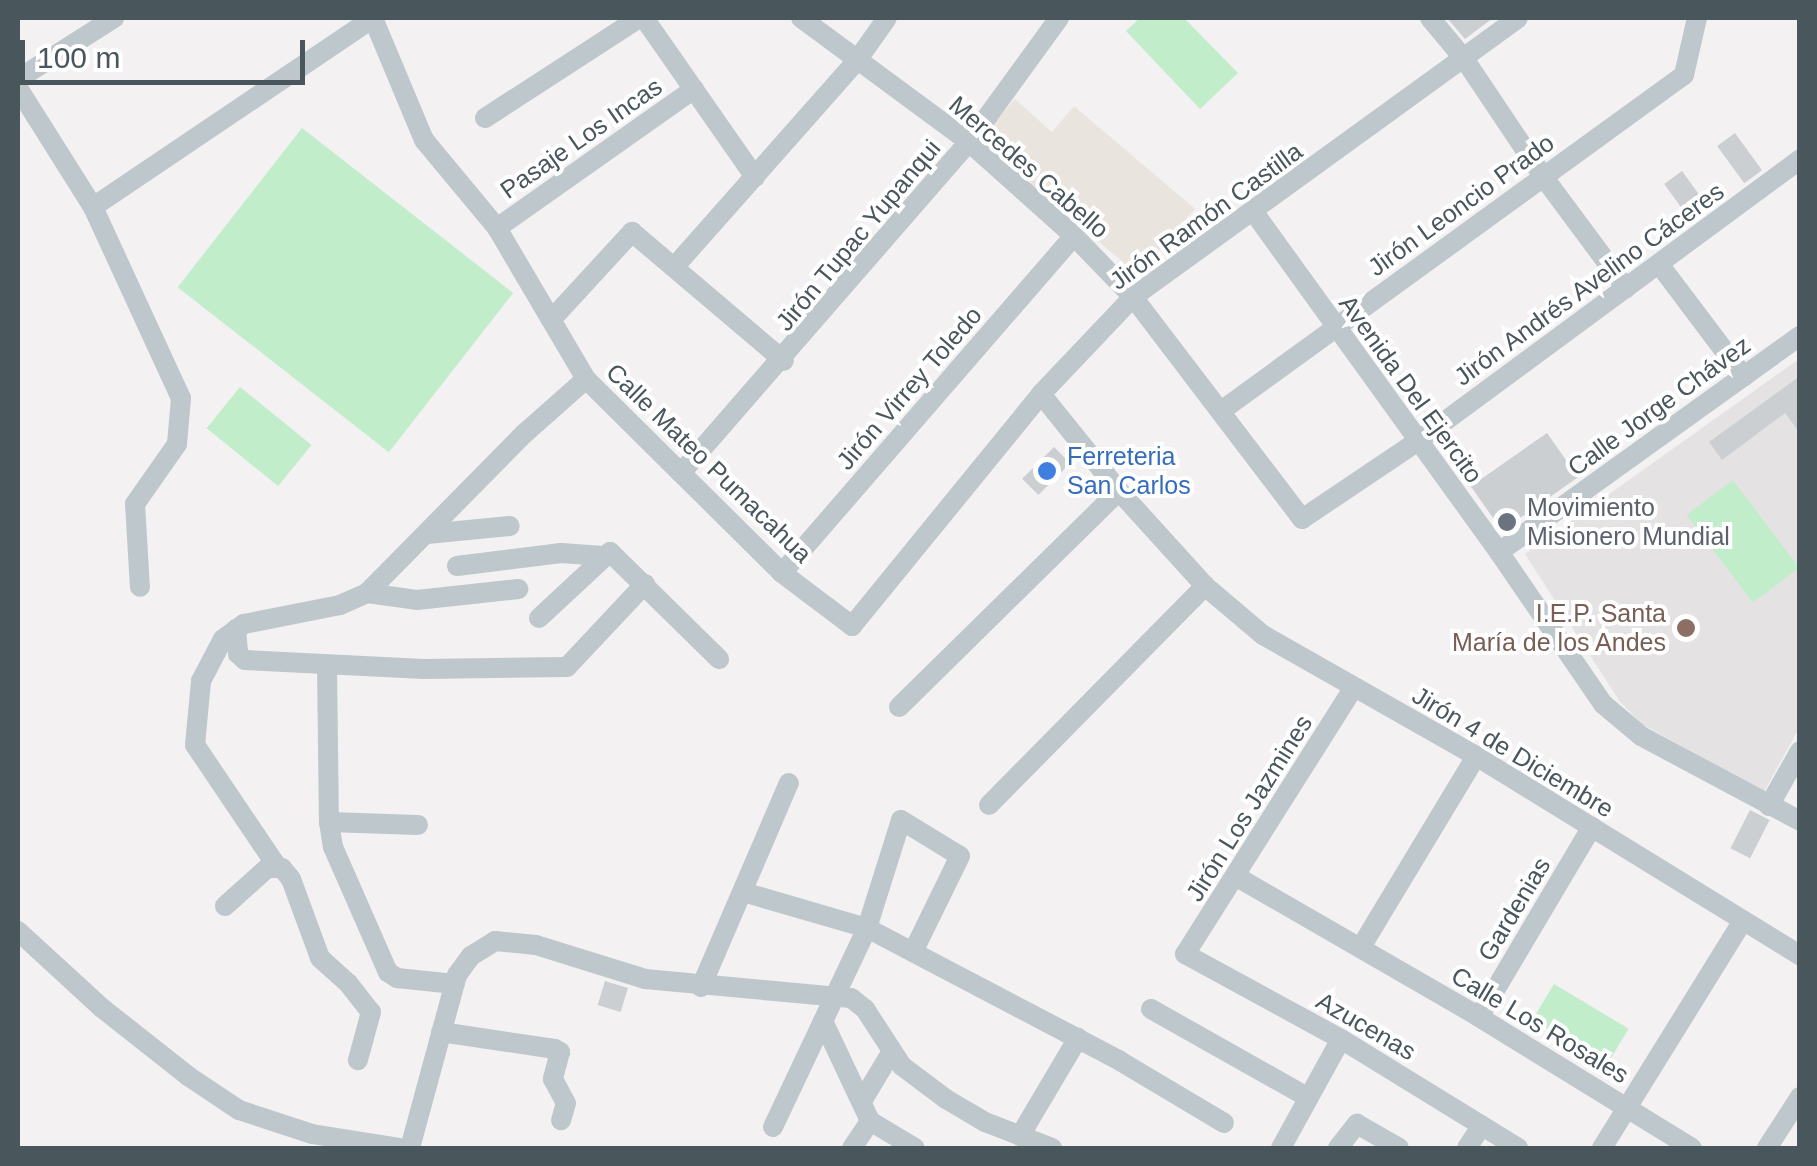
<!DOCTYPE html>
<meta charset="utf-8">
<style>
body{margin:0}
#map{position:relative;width:1817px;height:1166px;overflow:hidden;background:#f3f1f1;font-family:Helvetica,sans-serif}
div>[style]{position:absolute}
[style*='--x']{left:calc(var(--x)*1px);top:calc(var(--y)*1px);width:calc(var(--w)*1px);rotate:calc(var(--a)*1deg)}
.commercial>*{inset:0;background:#eae4de}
.education>*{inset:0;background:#e4e2e2}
.green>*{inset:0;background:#c2edcb;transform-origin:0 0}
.building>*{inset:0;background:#cbcfd2;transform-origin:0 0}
.minor>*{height:20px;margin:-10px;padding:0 10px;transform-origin:10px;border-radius:10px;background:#bdc7cc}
.dots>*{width:28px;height:28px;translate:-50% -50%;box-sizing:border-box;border:5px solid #fff;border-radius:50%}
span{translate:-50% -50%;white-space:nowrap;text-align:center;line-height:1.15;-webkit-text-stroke:8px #fff;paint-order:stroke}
.street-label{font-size:25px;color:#49575d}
.shop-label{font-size:25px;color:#366cbe}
.left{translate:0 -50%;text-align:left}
.worship-label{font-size:25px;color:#5b616d}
.education-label{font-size:25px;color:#785e54}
.right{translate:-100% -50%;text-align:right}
.frame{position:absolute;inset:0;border:20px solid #49575d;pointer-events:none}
.scale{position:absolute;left:20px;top:40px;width:285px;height:45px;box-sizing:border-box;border:5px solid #49575d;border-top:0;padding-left:12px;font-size:30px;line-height:35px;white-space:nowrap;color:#49575d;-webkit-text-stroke:8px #fff;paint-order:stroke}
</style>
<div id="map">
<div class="commercial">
<i style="clip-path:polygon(1015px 99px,1052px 132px,1074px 106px,1195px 209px,1138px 275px,980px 140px)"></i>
</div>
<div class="education">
<i style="clip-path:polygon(1799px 359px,1799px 728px,1764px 792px,1642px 724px,1620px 702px,1525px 554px)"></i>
</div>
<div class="green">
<i style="clip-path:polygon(1140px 18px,1184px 18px,1238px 73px,1200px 109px,1126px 31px)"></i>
<i style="left:302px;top:128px;width:268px;height:202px;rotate:38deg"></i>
<i style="left:240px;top:387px;width:92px;height:53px;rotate:39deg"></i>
<i style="left:1733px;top:480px;width:110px;height:58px;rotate:53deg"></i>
<i style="left:1554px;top:984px;width:87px;height:42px;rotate:31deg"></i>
</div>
<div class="building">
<i style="clip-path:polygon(1447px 18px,1493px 18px,1465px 39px)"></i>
<i style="left:1735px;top:133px;width:46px;height:22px;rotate:54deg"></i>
<i style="left:1682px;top:171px;width:47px;height:22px;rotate:54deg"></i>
<i style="clip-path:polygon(1800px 376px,1800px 433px,1785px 413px,1722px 460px,1709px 442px)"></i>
<i style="left:1547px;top:433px;width:54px;height:93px;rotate:55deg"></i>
<i style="left:1054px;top:447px;width:23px;height:45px;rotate:45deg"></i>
<i style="left:1750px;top:810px;width:22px;height:43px;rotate:27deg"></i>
<i style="left:605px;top:981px;width:24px;height:25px;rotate:17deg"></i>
</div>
<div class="minor">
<i style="--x:644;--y:18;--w:194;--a:55.1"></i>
<i style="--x:801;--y:18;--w:209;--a:36.4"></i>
<i style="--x:969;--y:142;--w:141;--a:41.8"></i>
<i style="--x:1074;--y:236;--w:85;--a:46"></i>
<i style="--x:1133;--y:297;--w:279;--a:52.7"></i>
<i style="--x:1302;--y:519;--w:140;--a:-33.9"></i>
<i style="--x:1418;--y:441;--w:475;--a:-36.4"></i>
<i style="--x:1430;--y:18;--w:55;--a:50.2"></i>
<i style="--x:1465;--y:60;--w:138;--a:56.2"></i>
<i style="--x:1542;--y:175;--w:141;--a:53.4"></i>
<i style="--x:18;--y:79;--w:114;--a:-32.4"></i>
<i style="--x:18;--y:88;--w:141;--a:57.8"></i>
<i style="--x:93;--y:207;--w:210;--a:65.3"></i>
<i style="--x:181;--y:398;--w:46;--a:95"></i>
<i style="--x:177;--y:444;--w:73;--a:125"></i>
<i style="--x:135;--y:504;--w:83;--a:86.6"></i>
<i style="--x:485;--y:118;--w:184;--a:-33"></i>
<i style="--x:93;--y:207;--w:338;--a:-34"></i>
<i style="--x:373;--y:18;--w:132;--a:67.3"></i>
<i style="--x:424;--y:140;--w:114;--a:50.3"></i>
<i style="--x:497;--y:228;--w:175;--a:59.5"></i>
<i style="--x:586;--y:379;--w:276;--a:44.7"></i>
<i style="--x:782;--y:573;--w:88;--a:37.1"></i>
<i style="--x:852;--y:626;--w:299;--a:-50.8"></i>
<i style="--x:1041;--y:394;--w:134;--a:-46.5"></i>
<i style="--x:1133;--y:297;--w:475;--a:-35.9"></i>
<i style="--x:1253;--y:211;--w:420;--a:54.2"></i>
<i style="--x:1499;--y:552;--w:184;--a:55.6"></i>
<i style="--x:1603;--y:704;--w:50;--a:40.1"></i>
<i style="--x:1641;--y:736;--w:180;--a:28.1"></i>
<i style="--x:497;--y:228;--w:241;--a:-35.2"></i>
<i style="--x:1659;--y:264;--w:141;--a:53"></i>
<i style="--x:676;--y:265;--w:275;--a:-48.5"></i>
<i style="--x:858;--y:59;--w:50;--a:-54.7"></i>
<i style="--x:551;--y:320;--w:120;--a:-47.4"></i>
<i style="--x:632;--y:232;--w:199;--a:40.3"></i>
<i style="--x:1041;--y:394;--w:124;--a:51.2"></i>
<i style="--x:1119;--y:491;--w:128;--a:47.8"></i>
<i style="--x:1205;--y:586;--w:76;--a:40.2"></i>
<i style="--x:1263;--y:635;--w:245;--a:29.6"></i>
<i style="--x:1476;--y:756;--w:380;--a:31.6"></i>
<i style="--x:1221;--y:411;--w:572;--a:-35.97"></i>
<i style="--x:1684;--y:75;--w:58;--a:-77.2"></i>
<i style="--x:681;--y:473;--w:439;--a:-49"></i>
<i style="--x:969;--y:142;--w:153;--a:-54"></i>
<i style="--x:427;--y:534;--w:83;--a:-5.5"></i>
<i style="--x:1499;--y:552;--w:370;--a:-35.7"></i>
<i style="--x:457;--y:566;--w:105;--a:-7.1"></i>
<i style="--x:561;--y:553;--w:42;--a:4.1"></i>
<i style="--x:782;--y:573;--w:446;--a:-49.1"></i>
<i style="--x:367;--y:593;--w:50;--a:8"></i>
<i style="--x:417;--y:600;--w:102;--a:-6.2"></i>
<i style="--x:539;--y:618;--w:97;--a:-42.9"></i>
<i style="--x:610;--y:552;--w:153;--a:44.5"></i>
<i style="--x:236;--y:629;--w:25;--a:85"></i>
<i style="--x:238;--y:654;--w:9;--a:41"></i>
<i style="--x:245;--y:660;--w:179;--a:2.9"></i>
<i style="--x:424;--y:669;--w:143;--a:-0.8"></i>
<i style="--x:567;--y:667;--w:114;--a:-46.8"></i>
<i style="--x:327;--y:665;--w:157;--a:89.3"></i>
<i style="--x:329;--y:822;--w:25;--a:81"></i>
<i style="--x:333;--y:847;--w:137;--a:66.3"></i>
<i style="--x:388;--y:972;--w:11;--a:34"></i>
<i style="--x:397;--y:978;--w:58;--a:5.9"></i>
<i style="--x:1354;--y:687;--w:316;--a:122.3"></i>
<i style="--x:1185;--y:954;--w:178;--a:28.6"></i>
<i style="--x:1341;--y:1039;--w:208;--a:31.6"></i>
<i style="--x:899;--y:707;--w:308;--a:-44.5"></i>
<i style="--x:989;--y:805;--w:308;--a:-45.4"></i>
<i style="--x:1769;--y:806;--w:63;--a:-60.6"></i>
<i style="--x:329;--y:822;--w:89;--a:1.9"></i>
<i style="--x:272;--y:868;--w:10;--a:0"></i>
<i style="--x:282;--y:868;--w:14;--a:51"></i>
<i style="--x:291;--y:879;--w:84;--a:69.8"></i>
<i style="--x:320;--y:958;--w:38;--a:42"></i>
<i style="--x:348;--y:983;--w:37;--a:52"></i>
<i style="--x:371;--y:1012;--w:50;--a:105.2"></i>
<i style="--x:1237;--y:877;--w:280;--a:30"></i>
<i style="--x:1479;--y:1017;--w:250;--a:31.6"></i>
<i style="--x:743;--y:892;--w:129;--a:16.2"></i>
<i style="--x:867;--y:928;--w:286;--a:27.7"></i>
<i style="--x:1120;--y:1061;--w:121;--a:30.8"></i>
<i style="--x:225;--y:906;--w:66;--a:-41.9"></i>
<i style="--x:274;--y:862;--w:141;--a:-124"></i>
<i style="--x:195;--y:745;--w:64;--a:-84.6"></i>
<i style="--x:201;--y:681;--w:47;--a:-62.4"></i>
<i style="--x:223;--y:639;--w:26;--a:-36"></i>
<i style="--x:244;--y:624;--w:98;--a:-11.2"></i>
<i style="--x:340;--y:605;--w:30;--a:-24"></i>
<i style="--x:367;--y:593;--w:225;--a:-45.4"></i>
<i style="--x:525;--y:433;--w:81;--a:-41.5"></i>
<i style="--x:18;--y:931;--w:114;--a:42.5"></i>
<i style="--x:102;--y:1008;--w:110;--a:38.3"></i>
<i style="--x:188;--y:1076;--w:61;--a:33.7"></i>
<i style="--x:239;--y:1110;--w:77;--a:18.2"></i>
<i style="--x:312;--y:1134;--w:88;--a:9.1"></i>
<i style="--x:1361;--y:947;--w:223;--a:-58.9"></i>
<i style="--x:701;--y:987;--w:222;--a:-66.7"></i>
<i style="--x:1151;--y:1009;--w:179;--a:29.4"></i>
<i style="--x:1479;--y:1017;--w:221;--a:-59.3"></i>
<i style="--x:823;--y:1021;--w:110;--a:64.8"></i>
<i style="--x:870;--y:1121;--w:52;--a:31"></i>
<i style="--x:441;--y:1032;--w:115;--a:8.5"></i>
<i style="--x:555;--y:1049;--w:6;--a:31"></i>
<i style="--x:560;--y:1052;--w:28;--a:105"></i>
<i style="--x:553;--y:1079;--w:27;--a:62"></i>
<i style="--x:566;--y:1103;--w:18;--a:106"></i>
<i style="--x:862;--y:1101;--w:56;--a:-58.9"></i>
<i style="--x:773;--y:1127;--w:220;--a:-64.7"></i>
<i style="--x:867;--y:928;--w:113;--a:-72.5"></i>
<i style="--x:901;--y:820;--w:69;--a:31.4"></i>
<i style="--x:960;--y:856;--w:107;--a:116.1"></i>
<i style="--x:1020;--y:1136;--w:114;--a:-59.4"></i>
<i style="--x:410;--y:1148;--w:179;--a:-74.8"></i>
<i style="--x:457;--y:975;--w:24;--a:-54"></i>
<i style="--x:471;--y:956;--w:28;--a:-32"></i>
<i style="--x:495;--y:941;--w:41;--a:5.6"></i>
<i style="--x:536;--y:945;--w:114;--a:17.3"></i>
<i style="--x:645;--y:979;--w:207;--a:5.3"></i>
<i style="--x:851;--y:998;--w:18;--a:38"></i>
<i style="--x:865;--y:1009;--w:68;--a:57"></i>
<i style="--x:902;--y:1066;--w:55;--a:36.9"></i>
<i style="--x:946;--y:1099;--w:45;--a:30.5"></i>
<i style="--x:985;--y:1122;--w:72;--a:21.2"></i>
<i style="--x:852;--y:1148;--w:32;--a:-56"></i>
<i style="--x:1281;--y:1148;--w:124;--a:-61.2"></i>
<i style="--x:1338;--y:1148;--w:31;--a:-52"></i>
<i style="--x:1357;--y:1124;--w:48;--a:29.7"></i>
<i style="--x:1467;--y:1148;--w:27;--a:-57"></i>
<i style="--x:1602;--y:1148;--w:267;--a:-58.2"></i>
<i style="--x:1767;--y:1148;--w:61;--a:-57.1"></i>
</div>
<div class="dots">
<i style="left:1047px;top:471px;background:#3f7fe0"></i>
<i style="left:1507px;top:522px;background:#6b7280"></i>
<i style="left:1686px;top:628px;background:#8d6e63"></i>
</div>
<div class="street-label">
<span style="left:581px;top:138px;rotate:-35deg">Pasaje Los Incas</span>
<span style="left:1029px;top:167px;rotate:41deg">Mercedes Cabello</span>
<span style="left:1461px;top:205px;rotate:-36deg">Jirón Leoncio Prado</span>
<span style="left:1206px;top:216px;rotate:-36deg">Jirón Ramón Castilla</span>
<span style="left:858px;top:235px;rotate:-50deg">Jirón Tupac Yupanqui</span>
<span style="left:1589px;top:284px;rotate:-36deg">Jirón Andrés Avelino Cáceres</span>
<span style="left:909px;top:388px;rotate:-49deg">Jirón Virrey Toledo</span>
<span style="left:1411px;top:389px;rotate:54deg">Avenida Del Ejercito</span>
<span style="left:1659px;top:406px;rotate:-36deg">Calle Jorge Chávez</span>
<span style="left:709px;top:463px;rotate:44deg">Calle Mateo Pumacahua</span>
<span style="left:1513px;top:752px;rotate:31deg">Jirón 4 de Diciembre</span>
<span style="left:1249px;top:808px;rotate:-58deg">Jirón Los Jazmines</span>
<span style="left:1514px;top:909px;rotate:-59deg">Gardenias</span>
<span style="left:1540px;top:1025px;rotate:31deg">Calle Los Rosales</span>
<span style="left:1366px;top:1026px;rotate:30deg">Azucenas</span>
</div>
<div class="shop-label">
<span class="left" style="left:1067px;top:471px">Ferreteria<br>San Carlos</span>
</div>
<div class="worship-label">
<span class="left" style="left:1527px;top:522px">Movimiento<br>Misionero Mundial</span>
</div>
<div class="education-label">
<span class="right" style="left:1666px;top:628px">I.E.P. Santa<br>María de los Andes</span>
</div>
<div class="frame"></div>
<div class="scale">100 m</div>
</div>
